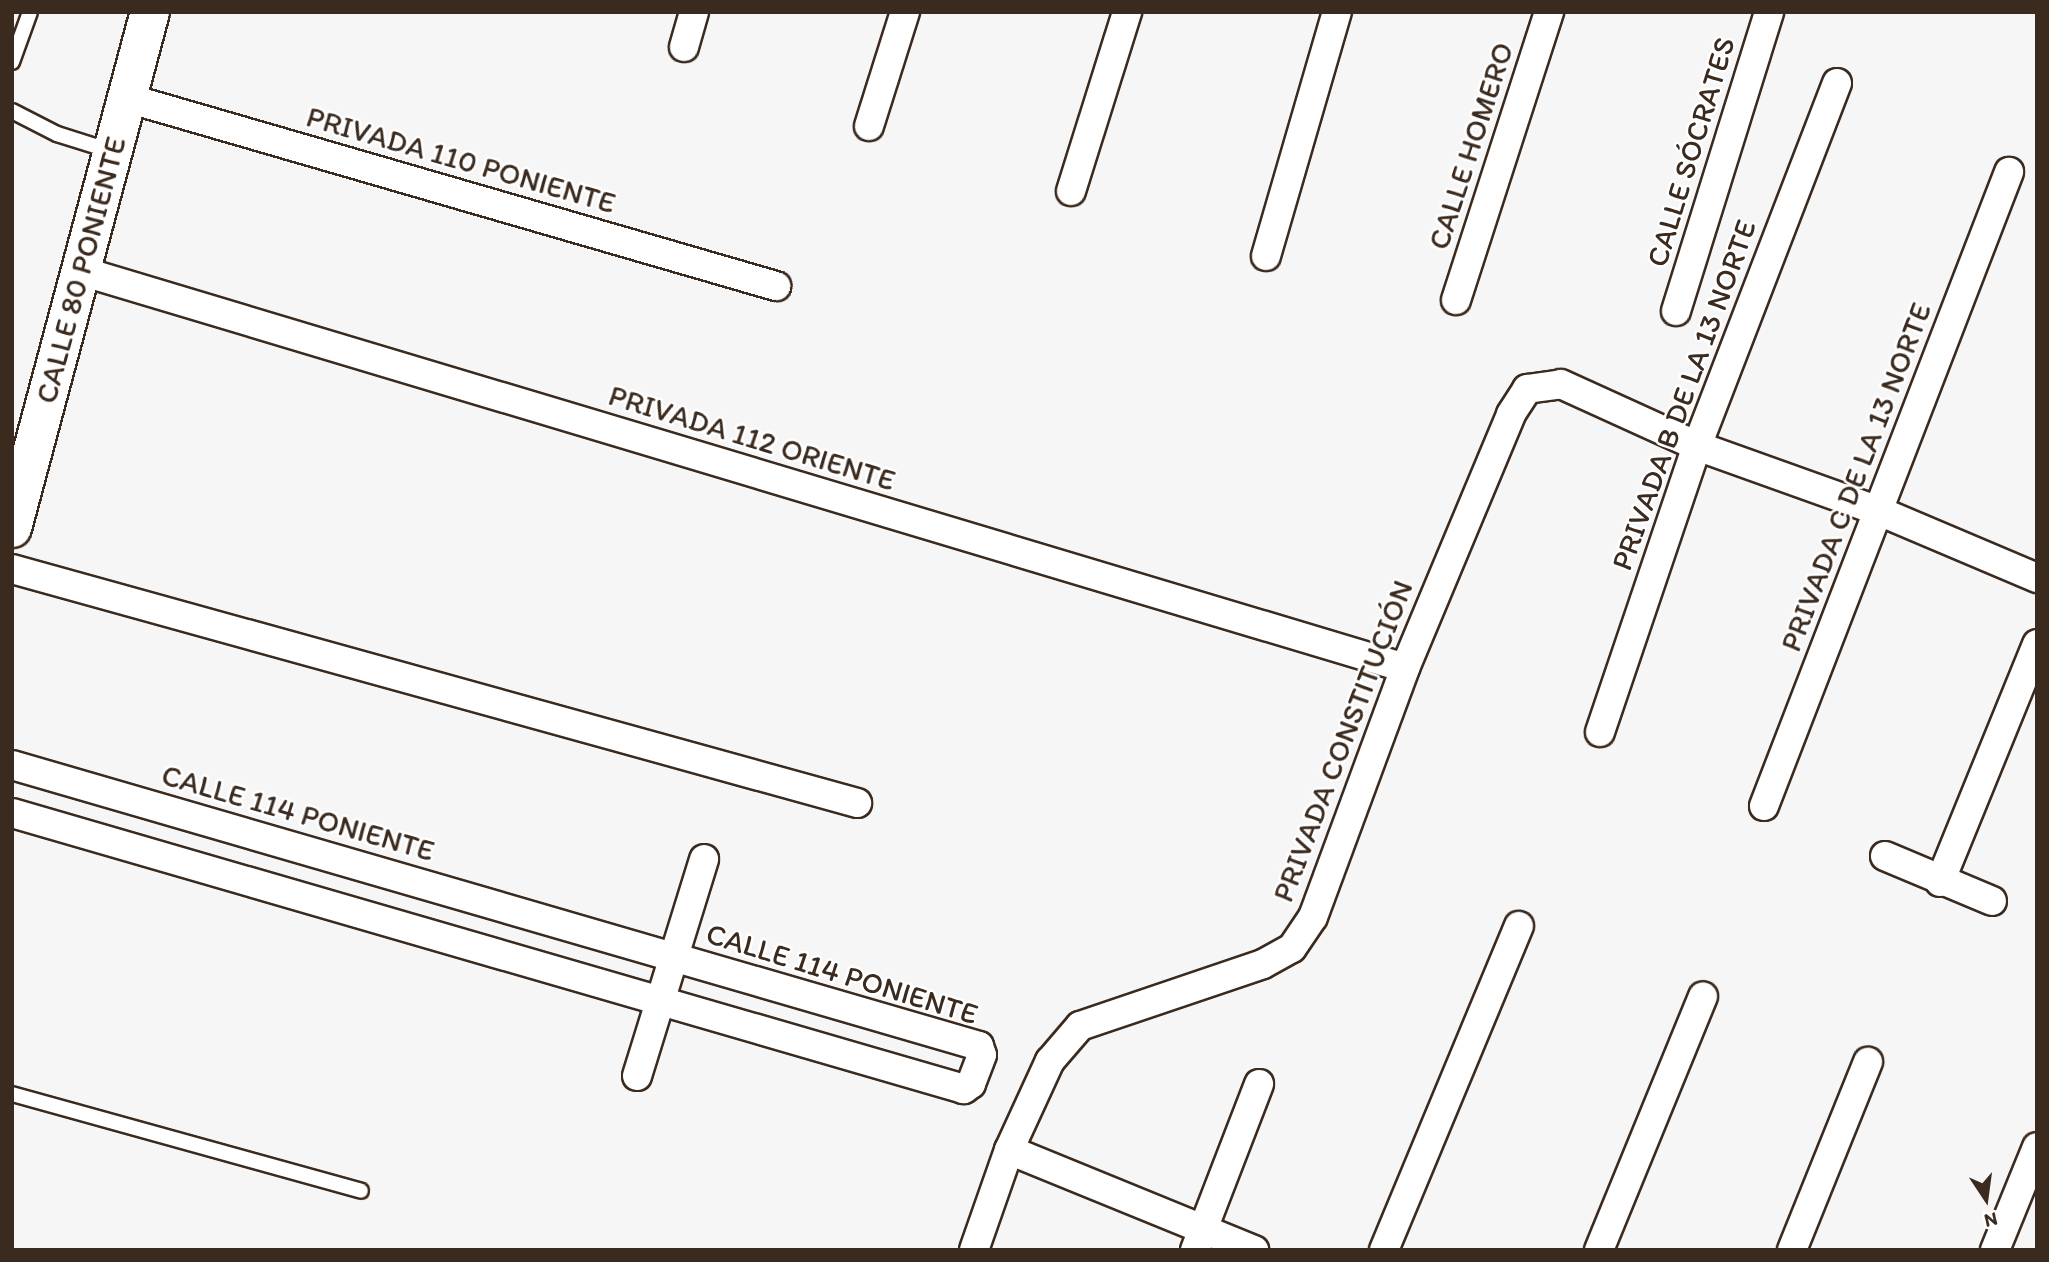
<!DOCTYPE html>
<meta charset="utf-8">
<style>
body{margin:0}
#map{position:relative;width:2049px;height:1262px;overflow:hidden;background:#f7f6f6;font-family:Itim,sans-serif}
div>[style]{position:absolute}
[style*='--x']{left:calc(var(--x)*1px);top:calc(var(--y)*1px);width:calc(var(--w)*1px);rotate:calc(var(--a)*1deg)}
.roads{filter:drop-shadow(2px 0 #3b2a1e) drop-shadow(-2px 0 #3b2a1e) drop-shadow(0 2px #3b2a1e) drop-shadow(0 -2px #3b2a1e)}
.lane>*{height:14px;margin:-7px;padding:0 7px;transform-origin:7px;border-radius:7px;background:#fff}
.street>*{height:28px;margin:-14px;padding:0 14px;transform-origin:14px;border-radius:14px;background:#fff}
.secondary>*{height:38px;margin:-19px;padding:0 19px;transform-origin:19px;border-radius:19px;background:#fff}
span{translate:-50% -50%;white-space:nowrap;text-align:center;line-height:1.15;-webkit-text-stroke:5px #fff;paint-order:stroke}
.street-label{font-size:30px;color:#3b2a1e}
.frame{position:absolute;inset:0;border:14px solid #3b2a1e;pointer-events:none}
.north{position:absolute;left:1951px;top:1164px;width:70px;height:70px;-webkit-text-stroke:5px #fff;paint-order:stroke;rotate:167deg;font-size:19px;font-weight:700;line-height:28px;text-align:center;color:#3b2a1e}
.north::after{content:'';display:block;margin:auto;width:24px;height:32px;background:#3b2a1e;clip-path:polygon(50% 0,100% 100%,50% 72%,0 100%)}
</style>
<div id="map">
<div class="roads">
<div class="lane">
<i style="--x:12;--y:62;--w:53;--a:-70.2"></i>
<i style="--x:12;--y:111;--w:51;--a:27.1"></i>
<i style="--x:57;--y:134;--w:57;--a:17.5"></i>
<i style="--x:12;--y:1094;--w:362;--a:15.5"></i>
</div>
<div class="street">
<i style="--x:684;--y:47;--w:36;--a:-74"></i>
<i style="--x:127;--y:98;--w:676;--a:16.16"></i>
<i style="--x:869;--y:126;--w:120;--a:-72.5"></i>
<i style="--x:1071;--y:191;--w:188;--a:-72.6"></i>
<i style="--x:1266;--y:256;--w:254;--a:-73.8"></i>
<i style="--x:81;--y:271;--w:1382;--a:16.69"></i>
<i style="--x:1456;--y:300;--w:303;--a:-72.1"></i>
<i style="--x:1676;--y:311;--w:313;--a:-72.7"></i>
<i style="--x:12;--y:569;--w:877;--a:15.48"></i>
<i style="--x:1600;--y:732;--w:302;--a:-71.3"></i>
<i style="--x:1697;--y:446;--w:389;--a:-68.9"></i>
<i style="--x:12;--y:765;--w:1007;--a:16.2"></i>
<i style="--x:979;--y:1046;--w:9;--a:72"></i>
<i style="--x:982;--y:1055;--w:31;--a:111"></i>
<i style="--x:971;--y:1084;--w:9;--a:144"></i>
<i style="--x:964;--y:1089;--w:991;--a:-163.83"></i>
<i style="--x:1764;--y:806;--w:680;--a:-68.87"></i>
<i style="--x:1885;--y:856;--w:116;--a:22.8"></i>
<i style="--x:1940;--y:882;--w:257;--a:-67.8"></i>
<i style="--x:637;--y:1076;--w:227;--a:-72.8"></i>
<i style="--x:1009;--y:1150;--w:265;--a:22.2"></i>
<i style="--x:974;--y:1250;--w:106;--a:-70.7"></i>
<i style="--x:1009;--y:1150;--w:98;--a:-65.3"></i>
<i style="--x:1050;--y:1061;--w:46;--a:-49.4"></i>
<i style="--x:1080;--y:1026;--w:193;--a:-18.7"></i>
<i style="--x:1263;--y:964;--w:33;--a:-29"></i>
<i style="--x:1292;--y:948;--w:37;--a:-56"></i>
<i style="--x:1313;--y:917;--w:265;--a:-69.7"></i>
<i style="--x:1405;--y:668;--w:275;--a:-67.3"></i>
<i style="--x:1511;--y:414;--w:30;--a:-57"></i>
<i style="--x:1527;--y:389;--w:34;--a:-8"></i>
<i style="--x:1561;--y:384;--w:149;--a:24.5"></i>
<i style="--x:1697;--y:446;--w:193;--a:19.7"></i>
<i style="--x:1879;--y:511;--w:172;--a:23"></i>
<i style="--x:1195;--y:1250;--w:178;--a:-68.9"></i>
<i style="--x:1384;--y:1250;--w:351;--a:-67.4"></i>
<i style="--x:1599;--y:1250;--w:274;--a:-67.7"></i>
<i style="--x:1792;--y:1250;--w:203;--a:-68"></i>
<i style="--x:1995;--y:1250;--w:111;--a:-67.8"></i>
</div>
<div class="secondary">
<i style="--x:12;--y:528;--w:534;--a:-75.03"></i>
</div>
</div>
<div class="street-label">
<span style="left:1471px;top:146px;rotate:-72deg">CALLE HOMERO</span>
<span style="left:1691px;top:152px;rotate:-73deg">CALLE SÓCRATES</span>
<span style="left:461px;top:160px;rotate:16deg">PRIVADA 110 PONIENTE</span>
<span style="left:81px;top:270px;rotate:-75deg">CALLE 80 PONIENTE</span>
<span style="left:1684px;top:395px;rotate:-70deg">PRIVADA B DE LA 13 NORTE</span>
<span style="left:752px;top:438px;rotate:17deg">PRIVADA 112 ORIENTE</span>
<span style="left:1856px;top:477px;rotate:-69deg">PRIVADA C DE LA 13 NORTE</span>
<span style="left:1343px;top:741px;rotate:-69deg">PRIVADA CONSTITUCIÓN</span>
<span style="left:298px;top:813px;rotate:16deg">CALLE 114 PONIENTE</span>
<span style="left:842px;top:974px;rotate:17deg">CALLE 114 PONIENTE</span>
</div>
<div class="frame"></div>
<div class="north">N</div>
</div>
